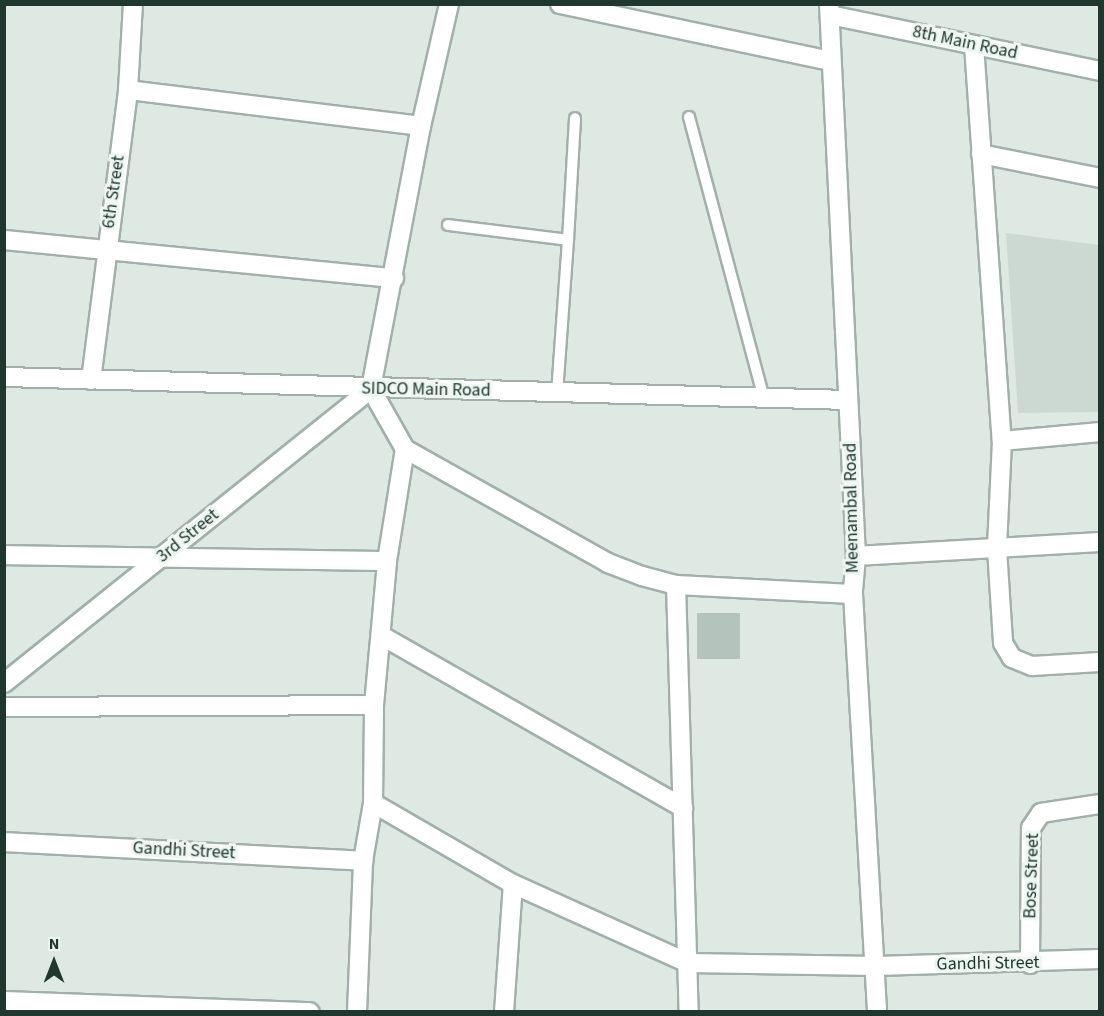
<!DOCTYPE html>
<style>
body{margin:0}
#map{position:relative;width:1104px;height:1016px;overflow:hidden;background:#dee9e4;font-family:"Source Sans 3",sans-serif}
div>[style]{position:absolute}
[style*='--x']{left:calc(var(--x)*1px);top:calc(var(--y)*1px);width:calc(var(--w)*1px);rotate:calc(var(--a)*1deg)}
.built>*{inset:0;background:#ccd8d2}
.building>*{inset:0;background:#b4c3bc;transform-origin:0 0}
.roads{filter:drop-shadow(2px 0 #a1b0aa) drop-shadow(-2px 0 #a1b0aa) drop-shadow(0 2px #a1b0aa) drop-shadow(0 -2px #a1b0aa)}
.lane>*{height:10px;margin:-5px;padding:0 5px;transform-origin:5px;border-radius:5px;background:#fff}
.street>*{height:18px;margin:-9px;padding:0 9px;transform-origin:9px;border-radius:9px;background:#fff}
.secondary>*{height:18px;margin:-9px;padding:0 9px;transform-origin:9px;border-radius:9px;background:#fff}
span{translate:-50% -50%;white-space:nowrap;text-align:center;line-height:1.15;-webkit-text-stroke:6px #eef6f2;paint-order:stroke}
.street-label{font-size:18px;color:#203730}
.frame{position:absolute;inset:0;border:6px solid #203730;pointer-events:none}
.north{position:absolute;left:24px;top:932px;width:60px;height:60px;-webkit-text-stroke:4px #eef6f2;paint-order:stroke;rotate:0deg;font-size:16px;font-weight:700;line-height:24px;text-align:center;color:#203730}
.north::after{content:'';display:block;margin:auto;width:21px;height:27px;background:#203730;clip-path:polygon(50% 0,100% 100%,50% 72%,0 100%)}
</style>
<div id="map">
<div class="built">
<i style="clip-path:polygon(1006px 233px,1099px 245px,1099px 412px,1018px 413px)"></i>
</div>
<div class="building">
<i style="left:697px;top:613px;width:43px;height:46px"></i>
</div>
<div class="roads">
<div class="lane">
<i style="--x:689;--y:117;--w:291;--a:75.1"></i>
<i style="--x:448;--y:225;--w:121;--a:7.1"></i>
<i style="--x:568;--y:240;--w:153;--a:94.1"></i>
<i style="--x:568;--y:240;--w:122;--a:-86.7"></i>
</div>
<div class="street">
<i style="--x:449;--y:4;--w:125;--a:102.9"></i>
<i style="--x:421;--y:126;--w:268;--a:100.8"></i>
<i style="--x:371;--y:389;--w:69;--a:60.5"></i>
<i style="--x:405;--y:449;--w:233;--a:29.3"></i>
<i style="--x:608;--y:563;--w:36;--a:21"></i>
<i style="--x:642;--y:576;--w:35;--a:15"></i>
<i style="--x:676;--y:585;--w:177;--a:2.9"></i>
<i style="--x:560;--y:4;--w:277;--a:11.9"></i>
<i style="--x:830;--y:15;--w:276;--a:11.7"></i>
<i style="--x:974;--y:45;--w:397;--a:86"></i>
<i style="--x:1002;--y:441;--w:108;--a:92.7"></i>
<i style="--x:997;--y:549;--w:94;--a:86.3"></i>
<i style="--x:1003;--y:643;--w:17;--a:59"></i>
<i style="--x:1012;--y:658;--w:22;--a:22"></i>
<i style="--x:1032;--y:666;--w:68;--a:-3.4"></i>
<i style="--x:128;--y:90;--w:295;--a:7"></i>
<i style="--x:981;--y:154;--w:121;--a:11.4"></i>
<i style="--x:4;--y:240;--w:392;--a:5.6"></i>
<i style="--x:91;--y:380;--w:292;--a:-82.7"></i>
<i style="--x:128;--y:90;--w:86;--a:-86.7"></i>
<i style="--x:1002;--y:441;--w:98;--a:-5.2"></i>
<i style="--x:4;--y:555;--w:383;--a:0.9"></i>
<i style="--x:856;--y:556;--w:244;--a:-3.3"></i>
<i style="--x:676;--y:585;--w:427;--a:88.3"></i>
<i style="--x:382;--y:636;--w:347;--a:29.7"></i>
<i style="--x:4;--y:707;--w:370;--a:-0.3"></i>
<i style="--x:373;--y:803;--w:162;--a:30.1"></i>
<i style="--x:513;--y:884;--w:192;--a:24.3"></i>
<i style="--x:688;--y:963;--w:189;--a:0.9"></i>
<i style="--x:877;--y:966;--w:223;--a:-1.8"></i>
<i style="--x:4;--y:842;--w:360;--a:3"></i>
<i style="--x:1030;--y:964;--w:136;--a:-89.6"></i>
<i style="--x:1031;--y:828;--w:18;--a:-56"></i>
<i style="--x:1041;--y:813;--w:60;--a:-8.7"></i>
<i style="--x:4;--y:1001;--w:306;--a:2.1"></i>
<i style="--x:357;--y:1012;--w:151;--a:-87.7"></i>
<i style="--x:363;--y:861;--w:59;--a:-80.2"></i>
<i style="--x:373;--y:803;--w:98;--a:-89.4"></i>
<i style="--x:374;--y:705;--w:145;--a:-84.8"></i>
<i style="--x:387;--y:561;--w:113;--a:-80.9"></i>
<i style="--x:504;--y:1012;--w:128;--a:-86"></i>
</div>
<div class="secondary">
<i style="--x:829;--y:4;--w:553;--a:87.2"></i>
<i style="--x:856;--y:556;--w:38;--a:95"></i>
<i style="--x:853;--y:594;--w:419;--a:86.7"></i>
<i style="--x:4;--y:377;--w:844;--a:1.56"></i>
<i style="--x:4;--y:683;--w:470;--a:-38.7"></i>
</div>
</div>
<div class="street-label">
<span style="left:965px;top:43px;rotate:12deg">8th Main Road</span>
<span style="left:114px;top:192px;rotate:-82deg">6th Street</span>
<span style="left:426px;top:390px;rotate:1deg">SIDCO Main Road</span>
<span style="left:852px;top:508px;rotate:-91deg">Meenambal Road</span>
<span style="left:188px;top:536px;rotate:-39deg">3rd Street</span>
<span style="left:184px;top:851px;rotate:3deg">Gandhi Street</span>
<span style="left:1032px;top:876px;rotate:-88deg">Bose Street</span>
<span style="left:988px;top:964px;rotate:-1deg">Gandhi Street</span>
</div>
<div class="frame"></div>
<div class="north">N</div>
</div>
